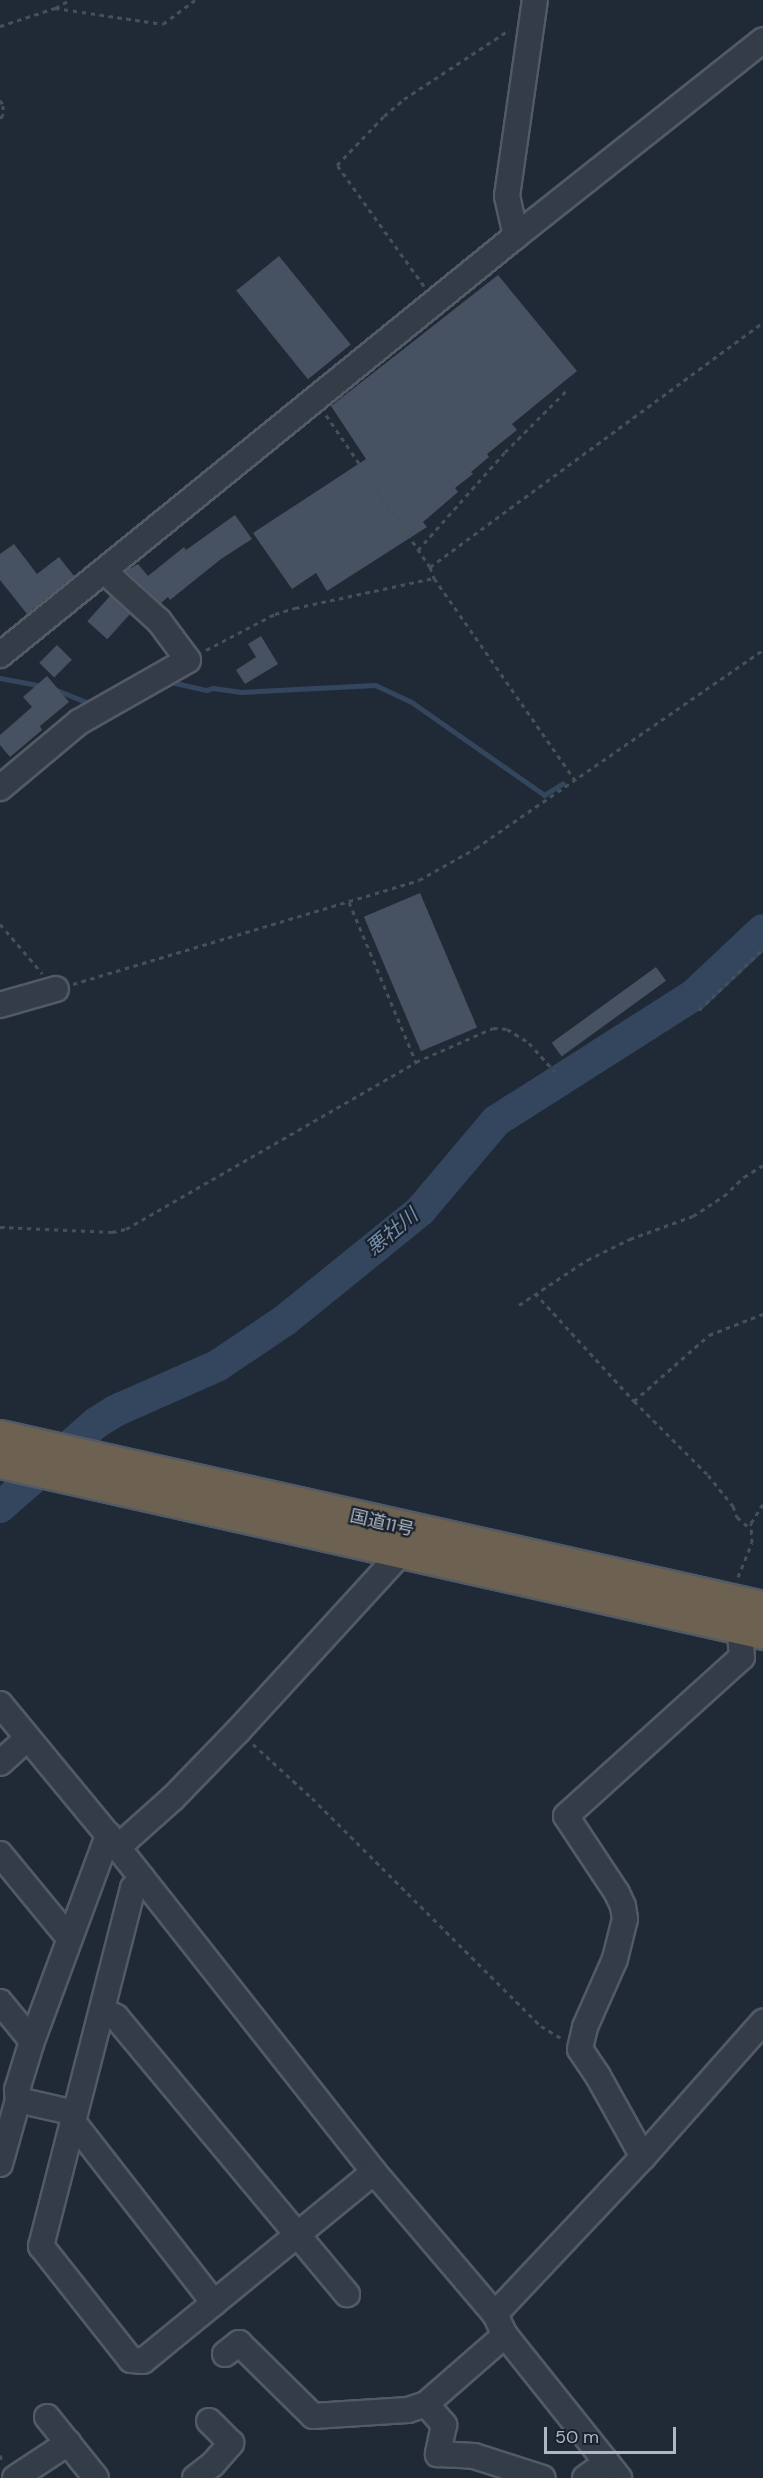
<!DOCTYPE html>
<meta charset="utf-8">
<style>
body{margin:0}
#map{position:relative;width:763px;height:2478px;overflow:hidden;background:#202a37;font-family:"DM Sans","Noto Sans JP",sans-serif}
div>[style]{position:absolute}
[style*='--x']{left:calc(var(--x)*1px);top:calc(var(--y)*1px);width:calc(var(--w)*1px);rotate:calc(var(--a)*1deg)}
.water>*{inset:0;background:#34465e;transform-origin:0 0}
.stream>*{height:5px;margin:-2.5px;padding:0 2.5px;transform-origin:2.5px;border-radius:2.5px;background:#34465e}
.river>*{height:32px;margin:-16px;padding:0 16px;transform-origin:16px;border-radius:16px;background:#34465e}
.building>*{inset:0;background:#465161;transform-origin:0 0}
.path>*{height:3px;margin-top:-1.5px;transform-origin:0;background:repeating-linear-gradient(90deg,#405355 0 4.5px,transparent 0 9px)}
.roads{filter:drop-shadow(2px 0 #515a65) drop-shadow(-2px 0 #515a65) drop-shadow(0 2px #515a65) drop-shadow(0 -2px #515a65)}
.minor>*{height:24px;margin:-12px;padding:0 12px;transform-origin:12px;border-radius:12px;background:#343c47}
.highway>*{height:33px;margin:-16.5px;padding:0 16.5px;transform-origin:16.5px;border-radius:16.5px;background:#6d6251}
span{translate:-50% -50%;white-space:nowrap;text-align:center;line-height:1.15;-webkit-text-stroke:4.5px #19212c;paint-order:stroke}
.street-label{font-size:18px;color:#aeb7c4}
.water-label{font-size:20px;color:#768eac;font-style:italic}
.scale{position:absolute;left:544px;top:2427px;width:132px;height:27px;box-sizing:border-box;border:3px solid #aeb7c4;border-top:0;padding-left:8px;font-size:18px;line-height:21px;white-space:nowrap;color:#aeb7c4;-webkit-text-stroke:4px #19212c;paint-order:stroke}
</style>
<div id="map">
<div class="water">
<i style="clip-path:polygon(748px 66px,749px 67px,565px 215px,563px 212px)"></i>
<i style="left:551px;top:222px;width:4px;height:287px;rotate:56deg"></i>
<i style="clip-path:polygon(313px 413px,316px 417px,210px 503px,207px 500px)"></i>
</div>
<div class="stream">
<i style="--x:0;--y:678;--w:43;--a:10.8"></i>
<i style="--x:171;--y:682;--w:36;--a:13"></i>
<i style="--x:206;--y:690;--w:7;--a:-16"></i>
<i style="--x:213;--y:688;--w:27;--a:8"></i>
<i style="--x:240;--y:692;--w:135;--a:-3"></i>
<i style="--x:375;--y:685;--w:38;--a:25"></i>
<i style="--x:410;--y:701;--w:164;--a:35"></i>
<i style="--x:544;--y:795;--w:22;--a:-32"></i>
<i style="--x:54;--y:689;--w:42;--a:22.3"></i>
</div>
<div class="river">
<i style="--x:0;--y:1507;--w:128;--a:-41.2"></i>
<i style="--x:96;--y:1423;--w:22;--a:-32"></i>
<i style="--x:115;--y:1411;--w:111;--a:-23.8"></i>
<i style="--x:217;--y:1366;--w:81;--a:-33.9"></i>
<i style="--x:284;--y:1321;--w:175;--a:-39"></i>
<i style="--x:420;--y:1211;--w:118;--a:-49.8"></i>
<i style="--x:496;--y:1121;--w:236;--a:-32.5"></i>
<i style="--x:695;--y:994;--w:93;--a:-43.3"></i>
</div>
<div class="building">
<i style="left:279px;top:256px;width:114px;height:55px;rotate:51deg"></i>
<i style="clip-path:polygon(498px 275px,577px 371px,512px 424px,517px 430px,487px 454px,489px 457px,471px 472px,473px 474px,455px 488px,458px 492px,423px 522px,427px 527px,327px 591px,316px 573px,292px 589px,253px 533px,366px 459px,331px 406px)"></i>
<i style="clip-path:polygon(235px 515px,252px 539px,221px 559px,170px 600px,168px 597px,161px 603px,126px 571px,138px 564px,148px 576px,184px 547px,186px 550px)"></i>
<i style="clip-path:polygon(14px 544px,37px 574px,59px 557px,74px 576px,27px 614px,0 580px,0 554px)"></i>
<i style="left:110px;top:596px;width:27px;height:34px;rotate:42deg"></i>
<i style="clip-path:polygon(261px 636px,278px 664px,245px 684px,236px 670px,256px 657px,248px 644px)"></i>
<i style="left:57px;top:645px;width:21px;height:25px;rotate:45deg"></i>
<i style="clip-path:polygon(47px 676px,69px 702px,40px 726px,42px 730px,10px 757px,0 745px,0 735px,32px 707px,23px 697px)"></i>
<i style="left:420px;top:893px;width:146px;height:61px;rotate:67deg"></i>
<i style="left:656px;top:967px;width:17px;height:129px;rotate:54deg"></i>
</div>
<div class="path">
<i style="--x:55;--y:8;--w:109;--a:8.4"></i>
<i style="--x:163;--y:24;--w:40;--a:-37"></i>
<i style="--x:0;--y:26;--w:58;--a:-18.1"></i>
<i style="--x:55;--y:8;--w:17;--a:-28"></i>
<i style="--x:0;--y:100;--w:6;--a:59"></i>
<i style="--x:3;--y:105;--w:10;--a:90"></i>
<i style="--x:3;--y:115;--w:4;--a:135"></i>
<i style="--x:424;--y:286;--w:149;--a:-125.7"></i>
<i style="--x:337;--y:165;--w:68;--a:-46.2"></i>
<i style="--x:384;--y:116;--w:26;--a:-40"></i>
<i style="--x:404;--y:99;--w:126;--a:-33.3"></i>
<i style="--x:326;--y:415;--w:184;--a:55.6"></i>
<i style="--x:430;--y:567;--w:12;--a:70"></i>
<i style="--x:434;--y:578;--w:246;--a:55.1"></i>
<i style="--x:418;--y:550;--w:131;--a:-48.4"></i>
<i style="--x:505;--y:452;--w:88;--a:-45"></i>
<i style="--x:430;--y:567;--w:413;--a:-36.3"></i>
<i style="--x:206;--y:650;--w:78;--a:-27.6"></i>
<i style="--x:275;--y:614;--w:21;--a:-17"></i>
<i style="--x:295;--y:608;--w:142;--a:-12.2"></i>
<i style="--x:349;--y:902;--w:173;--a:67.3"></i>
<i style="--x:0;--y:924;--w:65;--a:49.4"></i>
<i style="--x:73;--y:984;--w:361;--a:-16.7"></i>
<i style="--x:419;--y:880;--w:65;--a:-29.3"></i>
<i style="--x:476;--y:848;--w:349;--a:-34.6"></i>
<i style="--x:699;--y:1010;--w:88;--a:-43.6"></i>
<i style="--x:0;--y:1227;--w:112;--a:2.6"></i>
<i style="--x:112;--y:1232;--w:14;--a:-12"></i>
<i style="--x:126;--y:1229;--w:335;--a:-29.9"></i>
<i style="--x:416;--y:1062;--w:84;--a:-23.8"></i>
<i style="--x:493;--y:1028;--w:14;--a:4"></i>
<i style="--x:507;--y:1029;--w:26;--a:32"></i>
<i style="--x:529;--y:1043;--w:38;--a:48"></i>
<i style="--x:535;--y:1293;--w:147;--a:47.5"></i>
<i style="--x:634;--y:1401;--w:105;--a:45"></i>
<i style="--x:708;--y:1475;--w:40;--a:51"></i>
<i style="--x:733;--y:1506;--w:12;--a:70"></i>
<i style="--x:737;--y:1517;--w:18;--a:41"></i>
<i style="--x:519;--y:1305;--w:82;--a:-33.5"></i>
<i style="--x:587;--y:1260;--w:48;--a:-26"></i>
<i style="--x:630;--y:1239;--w:67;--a:-20.1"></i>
<i style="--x:693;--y:1216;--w:37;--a:-33"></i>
<i style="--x:724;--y:1196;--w:28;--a:-44"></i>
<i style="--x:744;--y:1177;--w:22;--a:-32"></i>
<i style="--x:634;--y:1401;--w:100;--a:-41.3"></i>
<i style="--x:709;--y:1335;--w:58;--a:-21.3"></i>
<i style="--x:738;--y:1577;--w:37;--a:-68"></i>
<i style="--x:752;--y:1543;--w:20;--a:-93"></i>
<i style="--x:751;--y:1523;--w:22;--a:-58"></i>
<i style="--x:253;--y:1744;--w:80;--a:42.5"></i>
<i style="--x:312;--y:1798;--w:323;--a:44.9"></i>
<i style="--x:541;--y:2026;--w:26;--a:31"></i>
<i style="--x:0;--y:2455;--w:9;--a:69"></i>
</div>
<div class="roads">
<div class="minor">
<i style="--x:516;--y:236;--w:41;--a:-102.7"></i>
<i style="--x:507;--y:196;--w:198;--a:-81.9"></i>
<i style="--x:0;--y:655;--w:665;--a:-39.08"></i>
<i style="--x:516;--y:236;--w:315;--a:-38.4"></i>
<i style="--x:0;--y:788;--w:103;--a:-39.9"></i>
<i style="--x:79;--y:722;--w:125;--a:-29.6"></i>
<i style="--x:188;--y:660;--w:49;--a:-126.6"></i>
<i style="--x:159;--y:621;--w:74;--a:-137.7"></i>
<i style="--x:0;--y:1005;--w:58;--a:-15.9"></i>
<i style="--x:0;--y:1704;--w:170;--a:50.5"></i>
<i style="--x:108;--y:1835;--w:429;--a:51.7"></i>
<i style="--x:374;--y:2172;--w:187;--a:49.6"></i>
<i style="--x:495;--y:2314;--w:23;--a:65"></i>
<i style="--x:505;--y:2335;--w:183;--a:51.4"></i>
<i style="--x:0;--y:1763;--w:36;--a:-42"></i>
<i style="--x:117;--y:1848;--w:75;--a:-41.8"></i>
<i style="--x:173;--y:1798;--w:93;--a:-45.9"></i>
<i style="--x:238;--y:1731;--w:256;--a:-47.5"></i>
<i style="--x:0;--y:1854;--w:109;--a:50.6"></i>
<i style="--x:142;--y:1878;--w:13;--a:132"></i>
<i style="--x:133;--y:1888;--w:370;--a:104.4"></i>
<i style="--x:41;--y:2246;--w:145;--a:51.7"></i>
<i style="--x:131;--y:2360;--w:12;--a:5"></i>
<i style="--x:143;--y:2361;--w:298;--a:-39.3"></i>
<i style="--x:0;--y:2002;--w:50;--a:50.6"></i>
<i style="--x:103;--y:2010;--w:15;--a:28"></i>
<i style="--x:116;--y:2017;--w:361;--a:50.2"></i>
<i style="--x:18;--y:2100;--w:58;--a:12.8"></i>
<i style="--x:74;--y:2123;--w:228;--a:52.1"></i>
<i style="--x:643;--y:2157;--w:93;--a:-119.1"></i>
<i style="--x:598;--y:2076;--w:32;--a:-124"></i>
<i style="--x:580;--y:2049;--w:23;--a:-77"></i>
<i style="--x:585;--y:2027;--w:74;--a:-66.2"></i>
<i style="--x:615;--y:1959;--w:41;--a:-76"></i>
<i style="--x:625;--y:1919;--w:13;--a:-99"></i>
<i style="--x:623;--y:1906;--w:14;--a:-115"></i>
<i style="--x:617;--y:1893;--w:92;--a:-123.5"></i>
<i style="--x:566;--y:1816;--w:237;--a:-42.1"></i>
<i style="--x:742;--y:1657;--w:46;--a:-95"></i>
<i style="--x:0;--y:2164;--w:66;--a:-74.3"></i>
<i style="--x:18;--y:2100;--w:10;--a:-96"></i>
<i style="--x:17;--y:2090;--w:51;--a:-73"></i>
<i style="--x:32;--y:2041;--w:220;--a:-69.7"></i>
<i style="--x:495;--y:2314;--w:216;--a:-46.7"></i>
<i style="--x:643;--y:2157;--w:181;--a:-48.4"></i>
<i style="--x:225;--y:2354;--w:18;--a:-38"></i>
<i style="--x:239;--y:2343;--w:104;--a:44.6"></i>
<i style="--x:313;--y:2416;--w:95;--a:-3.6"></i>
<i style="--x:408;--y:2410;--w:19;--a:-18"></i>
<i style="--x:426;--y:2404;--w:105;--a:-41.1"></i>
<i style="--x:426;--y:2404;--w:28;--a:49"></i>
<i style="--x:444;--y:2425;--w:30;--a:102"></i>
<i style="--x:438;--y:2454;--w:36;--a:3"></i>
<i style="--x:474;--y:2456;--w:72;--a:17.7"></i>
<i style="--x:47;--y:2417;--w:78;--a:51.2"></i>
<i style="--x:15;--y:2478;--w:64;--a:-33.4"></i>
<i style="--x:195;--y:2478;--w:23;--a:-38"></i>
<i style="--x:213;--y:2464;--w:28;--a:-49"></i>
<i style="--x:231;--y:2443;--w:31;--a:-135"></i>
<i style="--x:585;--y:2478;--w:27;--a:-36"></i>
</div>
<div class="highway">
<i style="--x:0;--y:1437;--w:782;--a:12.63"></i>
<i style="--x:0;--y:1461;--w:782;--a:12.63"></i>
</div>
</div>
<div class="street-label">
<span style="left:382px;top:1523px;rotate:13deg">国道11号</span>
</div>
<div class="water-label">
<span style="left:392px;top:1232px;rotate:-40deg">悪社川</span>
</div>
<div class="scale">50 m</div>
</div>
